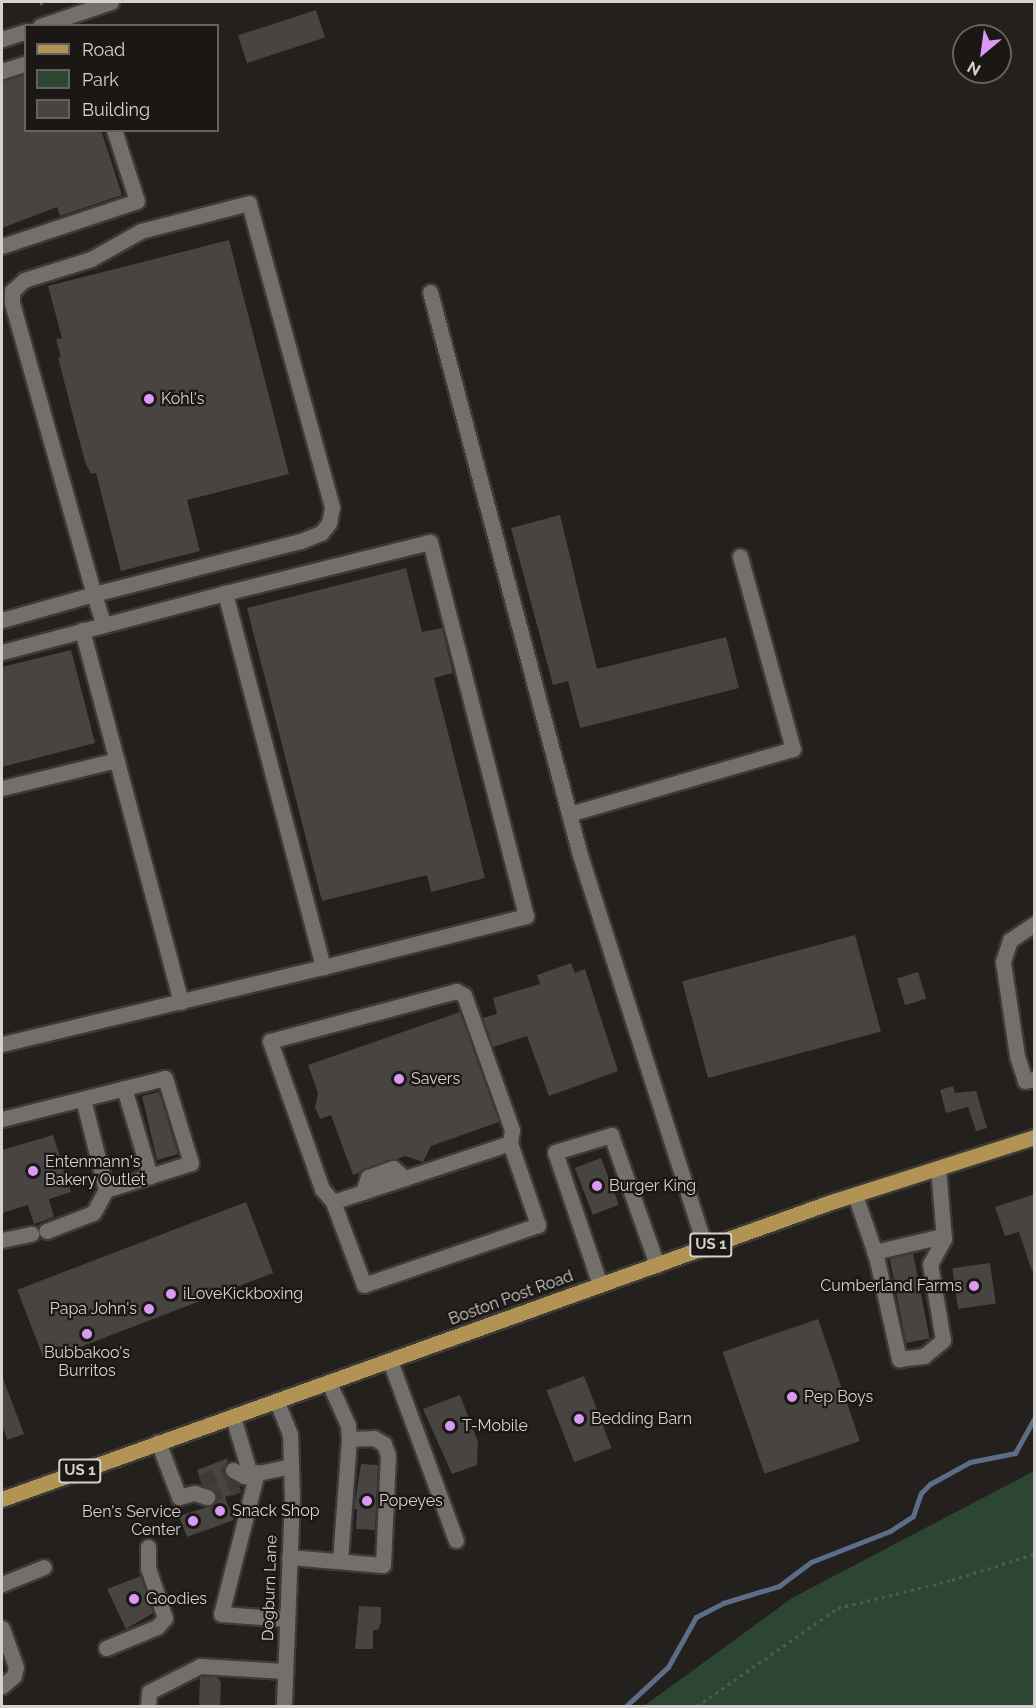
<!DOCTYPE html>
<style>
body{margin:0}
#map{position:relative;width:1036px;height:1708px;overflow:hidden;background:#23201e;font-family:Raleway,sans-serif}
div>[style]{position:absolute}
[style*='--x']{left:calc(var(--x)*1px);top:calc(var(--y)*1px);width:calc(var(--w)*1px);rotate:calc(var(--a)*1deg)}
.green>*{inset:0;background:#2d4632}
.stream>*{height:5px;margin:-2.5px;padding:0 2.5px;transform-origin:2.5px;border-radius:2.5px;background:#5c6d88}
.building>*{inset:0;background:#474441;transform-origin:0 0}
.minor-tunnel>*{height:15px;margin-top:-7.5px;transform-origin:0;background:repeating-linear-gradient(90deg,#3e3b39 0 15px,transparent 0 23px)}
.path>*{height:3px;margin-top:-1.5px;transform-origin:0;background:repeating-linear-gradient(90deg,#585654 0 3px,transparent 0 7.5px)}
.roads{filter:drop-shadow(2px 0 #3d3a38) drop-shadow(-2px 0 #3d3a38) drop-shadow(0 2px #3d3a38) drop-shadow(0 -2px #3d3a38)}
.minor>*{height:15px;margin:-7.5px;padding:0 7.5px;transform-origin:7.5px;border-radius:7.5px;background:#726f6c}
.major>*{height:15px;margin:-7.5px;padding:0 7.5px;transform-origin:7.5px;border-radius:7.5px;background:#b19454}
.dots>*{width:16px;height:16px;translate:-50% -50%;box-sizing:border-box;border:3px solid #1a1715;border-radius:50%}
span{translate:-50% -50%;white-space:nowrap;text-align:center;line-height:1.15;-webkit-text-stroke:4.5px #1a1715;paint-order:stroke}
.shield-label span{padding:2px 4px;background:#1a1715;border:2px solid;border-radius:4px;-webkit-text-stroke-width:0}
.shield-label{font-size:15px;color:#d4d2d0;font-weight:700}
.poi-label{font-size:16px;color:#d4d2d0}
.left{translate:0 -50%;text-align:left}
.right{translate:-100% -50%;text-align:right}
.street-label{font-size:16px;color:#d4d2d0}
.frame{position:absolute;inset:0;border:3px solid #d4d2d0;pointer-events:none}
.legend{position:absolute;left:24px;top:24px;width:195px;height:108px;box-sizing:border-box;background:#1a1715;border:2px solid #646260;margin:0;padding:8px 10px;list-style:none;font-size:18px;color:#d4d2d0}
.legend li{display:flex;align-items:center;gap:12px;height:30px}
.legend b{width:30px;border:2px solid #646260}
.north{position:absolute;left:952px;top:24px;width:60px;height:60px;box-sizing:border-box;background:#1a1715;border:2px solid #646260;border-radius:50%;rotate:209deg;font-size:16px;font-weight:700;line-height:24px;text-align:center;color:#d4d2d0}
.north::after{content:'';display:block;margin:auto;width:21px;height:27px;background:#db99f5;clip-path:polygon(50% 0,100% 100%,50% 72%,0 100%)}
</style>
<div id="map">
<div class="green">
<i style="clip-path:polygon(1034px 1471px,1034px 1706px,644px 1706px,792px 1598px)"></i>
</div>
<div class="stream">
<i style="--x:626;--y:1706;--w:57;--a:-42.9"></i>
<i style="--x:668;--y:1667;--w:57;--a:-60.8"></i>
<i style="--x:696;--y:1617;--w:30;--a:-27"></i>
<i style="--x:723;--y:1603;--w:59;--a:-16.9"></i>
<i style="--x:779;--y:1586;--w:40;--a:-37"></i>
<i style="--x:811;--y:1562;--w:85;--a:-21.4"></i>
<i style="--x:890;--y:1531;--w:27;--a:-33"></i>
<i style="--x:913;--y:1516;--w:24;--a:-71"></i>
<i style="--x:921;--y:1493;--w:13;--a:-45"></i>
<i style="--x:930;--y:1484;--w:46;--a:-28.8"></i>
<i style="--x:970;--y:1462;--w:46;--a:-11.3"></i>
<i style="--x:1015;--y:1453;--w:39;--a:-61"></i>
</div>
<div class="building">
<i style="left:316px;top:10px;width:29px;height:82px;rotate:72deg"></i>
<i style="clip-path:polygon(26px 73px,26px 130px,101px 130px,122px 195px,60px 216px,57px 207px,2px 228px,2px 81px)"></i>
<i style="clip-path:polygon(229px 240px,289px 474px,187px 500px,200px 551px,121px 571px,96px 473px,91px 474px,85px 462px,58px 358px,61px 357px,56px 339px,62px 338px,48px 286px)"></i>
<i style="clip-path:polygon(560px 515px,597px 669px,726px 637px,739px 688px,580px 728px,568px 681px,553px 685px,511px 528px)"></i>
<i style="clip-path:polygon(406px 568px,422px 632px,442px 628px,453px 673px,434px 678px,485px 878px,431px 892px,427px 875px,322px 901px,247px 608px)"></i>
<i style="clip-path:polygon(71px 650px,95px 743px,2px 767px,2px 667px)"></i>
<i style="left:855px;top:935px;width:100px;height:179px;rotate:75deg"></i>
<i style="clip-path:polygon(571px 963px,575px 973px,585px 969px,618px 1071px,549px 1096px,527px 1036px,493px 1047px,483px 1018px,497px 1014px,493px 998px,540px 984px,537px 975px)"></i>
<i style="left:918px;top:972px;width:28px;height:22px;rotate:73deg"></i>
<i style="clip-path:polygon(460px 1012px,499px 1122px,431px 1146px,423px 1162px,405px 1156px,353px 1175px,331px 1115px,320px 1119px,315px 1107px,318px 1093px,308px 1065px)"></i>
<i style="clip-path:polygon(953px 1086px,955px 1093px,976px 1091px,987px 1128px,976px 1131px,968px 1107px,946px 1113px,940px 1090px)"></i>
<i style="clip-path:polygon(159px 1092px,178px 1154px,157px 1160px,142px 1096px)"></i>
<i style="clip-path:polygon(53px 1135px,71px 1192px,49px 1199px,54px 1217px,34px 1224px,28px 1205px,2px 1213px,2px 1150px)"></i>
<i style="left:601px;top:1158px;width:50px;height:28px;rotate:69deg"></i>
<i style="clip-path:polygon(1035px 1194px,1035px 1270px,1032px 1271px,1019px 1232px,1005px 1236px,995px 1207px)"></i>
<i style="left:246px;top:1202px;width:76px;height:245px;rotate:69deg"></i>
<i style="left:913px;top:1253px;width:87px;height:24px;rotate:79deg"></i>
<i style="left:990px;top:1263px;width:41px;height:38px;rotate:82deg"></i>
<i style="left:818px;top:1319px;width:129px;height:101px;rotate:71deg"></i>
<i style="clip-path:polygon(2px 1376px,24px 1434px,7px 1440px,2px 1424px)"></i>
<i style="left:584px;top:1376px;width:77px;height:40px;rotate:69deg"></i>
<i style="clip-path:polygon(460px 1395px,478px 1442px,477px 1465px,452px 1474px,423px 1409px)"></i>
<i style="clip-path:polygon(228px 1458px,224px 1475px,238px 1484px,241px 1491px,225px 1497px,234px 1520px,187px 1537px,179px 1516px,210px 1506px,216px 1499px,214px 1490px,203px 1485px,197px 1470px)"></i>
<i style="clip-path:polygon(361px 1464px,378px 1465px,375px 1530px,356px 1529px,357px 1509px,354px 1509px)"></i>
<i style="clip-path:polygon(141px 1576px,153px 1613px,126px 1629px,107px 1589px)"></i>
<i style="clip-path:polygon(359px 1606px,381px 1607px,381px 1622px,378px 1630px,373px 1630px,373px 1649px,355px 1649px)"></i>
<i style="clip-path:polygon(200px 1677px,217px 1677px,221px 1682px,220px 1707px,199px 1707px)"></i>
</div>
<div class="minor-tunnel">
<i style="--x:201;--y:1482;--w:34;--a:-21"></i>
<i style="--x:207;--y:1497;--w:34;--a:-21"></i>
</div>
<div class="path">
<i style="--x:41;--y:2;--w:6;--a:72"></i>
<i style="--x:697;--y:1706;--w:172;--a:-34.8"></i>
<i style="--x:838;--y:1608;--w:117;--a:-13.8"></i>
<i style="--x:952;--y:1580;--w:86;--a:-17.6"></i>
</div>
<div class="roads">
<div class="minor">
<i style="--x:40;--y:26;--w:75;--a:-18.7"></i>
<i style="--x:2;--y:39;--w:25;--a:-18"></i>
<i style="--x:2;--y:71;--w:25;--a:-18"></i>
<i style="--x:2;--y:246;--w:142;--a:-18.4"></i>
<i style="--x:137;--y:201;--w:75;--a:-107.9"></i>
<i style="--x:430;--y:292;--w:583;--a:75.08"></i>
<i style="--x:580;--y:855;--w:411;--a:72.3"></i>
<i style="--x:225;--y:593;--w:211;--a:-14"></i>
<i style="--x:430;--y:542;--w:386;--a:75.6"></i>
<i style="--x:526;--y:916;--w:209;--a:165.9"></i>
<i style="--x:2;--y:620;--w:96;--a:-15.8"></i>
<i style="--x:94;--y:594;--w:214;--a:-14.4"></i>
<i style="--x:301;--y:541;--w:22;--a:-22"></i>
<i style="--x:321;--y:533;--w:13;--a:-51"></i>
<i style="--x:329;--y:523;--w:16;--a:-79"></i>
<i style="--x:332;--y:507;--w:315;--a:-105.3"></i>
<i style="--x:249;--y:203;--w:112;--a:165.5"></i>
<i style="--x:141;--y:231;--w:57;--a:150.8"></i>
<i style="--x:91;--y:259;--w:70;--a:162.6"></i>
<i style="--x:24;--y:280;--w:16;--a:137"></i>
<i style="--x:12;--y:291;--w:12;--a:90"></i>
<i style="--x:12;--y:303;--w:302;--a:74.3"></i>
<i style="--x:94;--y:594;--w:31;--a:73"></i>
<i style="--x:82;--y:630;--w:385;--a:75.1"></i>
<i style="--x:2;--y:652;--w:231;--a:-14.8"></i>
<i style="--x:225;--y:593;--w:387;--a:75.3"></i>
<i style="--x:323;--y:967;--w:330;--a:166.5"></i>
<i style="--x:2;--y:788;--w:118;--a:-13.7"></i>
<i style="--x:569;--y:814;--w:233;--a:-16.2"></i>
<i style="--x:793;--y:749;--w:200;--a:-105.4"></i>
<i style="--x:1034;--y:924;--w:29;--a:146"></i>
<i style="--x:1010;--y:940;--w:23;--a:108"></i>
<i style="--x:1003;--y:962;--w:95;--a:81.5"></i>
<i style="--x:1017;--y:1056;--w:26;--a:72"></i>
<i style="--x:1025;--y:1081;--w:9;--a:-13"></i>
<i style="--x:124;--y:1088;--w:92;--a:73.5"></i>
<i style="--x:83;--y:1099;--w:94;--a:75.8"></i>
<i style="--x:2;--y:1119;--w:168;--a:-14.1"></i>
<i style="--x:165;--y:1078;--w:89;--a:73"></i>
<i style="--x:191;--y:1163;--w:89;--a:162.4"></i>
<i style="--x:106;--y:1190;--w:26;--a:119"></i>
<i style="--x:93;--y:1213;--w:50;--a:159"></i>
<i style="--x:363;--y:1192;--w:16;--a:-72"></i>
<i style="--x:368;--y:1177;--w:27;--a:-20"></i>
<i style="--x:393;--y:1168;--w:16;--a:40"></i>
<i style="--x:855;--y:1195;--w:65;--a:71"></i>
<i style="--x:876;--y:1256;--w:106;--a:77.4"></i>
<i style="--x:899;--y:1359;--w:25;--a:-7"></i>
<i style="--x:924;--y:1356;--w:25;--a:-40"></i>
<i style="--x:943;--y:1340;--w:77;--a:-99.7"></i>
<i style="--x:930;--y:1264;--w:29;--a:-61"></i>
<i style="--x:944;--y:1239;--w:71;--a:-94.8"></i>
<i style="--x:333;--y:1202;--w:187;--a:-18.4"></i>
<i style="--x:510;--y:1143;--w:87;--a:71.1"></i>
<i style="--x:538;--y:1225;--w:184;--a:161"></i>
<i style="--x:364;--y:1285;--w:89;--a:-110.5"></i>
<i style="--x:333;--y:1202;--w:17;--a:-130"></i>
<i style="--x:322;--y:1189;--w:157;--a:-109.4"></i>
<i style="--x:270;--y:1041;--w:193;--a:-15"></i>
<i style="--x:456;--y:991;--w:9;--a:27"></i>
<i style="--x:464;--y:995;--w:143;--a:70.4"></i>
<i style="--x:512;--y:1130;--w:13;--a:99"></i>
<i style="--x:2;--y:1240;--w:30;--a:-12"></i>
<i style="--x:874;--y:1252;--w:71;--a:-13.1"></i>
<i style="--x:600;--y:1285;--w:140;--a:-108.7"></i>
<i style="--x:555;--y:1152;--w:59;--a:-16.9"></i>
<i style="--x:611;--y:1135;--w:138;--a:70.5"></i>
<i style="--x:390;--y:1361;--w:191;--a:69.8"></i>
<i style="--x:277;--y:1402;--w:35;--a:68"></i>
<i style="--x:290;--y:1434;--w:62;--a:88.2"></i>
<i style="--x:292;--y:1496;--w:210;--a:92.2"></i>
<i style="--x:233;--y:1417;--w:59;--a:73.4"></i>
<i style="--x:158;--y:1442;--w:59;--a:69.1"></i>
<i style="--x:179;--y:1497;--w:16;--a:-15"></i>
<i style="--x:194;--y:1493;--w:14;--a:17"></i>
<i style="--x:233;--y:1470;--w:13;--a:29"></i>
<i style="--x:244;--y:1476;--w:48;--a:-12"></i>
<i style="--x:257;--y:1472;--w:146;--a:104.2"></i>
<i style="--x:221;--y:1614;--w:66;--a:4.3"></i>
<i style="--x:289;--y:1557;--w:94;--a:4.9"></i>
<i style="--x:383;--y:1565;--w:110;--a:-87.4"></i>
<i style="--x:388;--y:1455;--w:12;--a:-110"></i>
<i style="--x:384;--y:1444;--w:12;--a:-149"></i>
<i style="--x:374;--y:1438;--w:25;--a:178"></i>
<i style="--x:349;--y:1439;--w:14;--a:-94"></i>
<i style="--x:348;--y:1425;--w:46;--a:-114.3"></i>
<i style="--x:340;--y:1561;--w:122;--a:-85.8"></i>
<i style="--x:2;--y:1584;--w:45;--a:-22"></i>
<i style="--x:2;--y:1628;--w:41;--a:70.3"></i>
<i style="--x:16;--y:1667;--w:9;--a:103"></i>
<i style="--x:14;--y:1676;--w:16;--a:140"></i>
<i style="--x:106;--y:1648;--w:55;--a:-22.4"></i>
<i style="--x:157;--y:1627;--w:12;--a:-48"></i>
<i style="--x:165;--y:1618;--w:53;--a:-108.8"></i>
<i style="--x:148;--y:1568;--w:21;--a:-90"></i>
<i style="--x:148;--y:1706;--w:14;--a:-86"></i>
<i style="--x:149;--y:1692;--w:57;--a:-27"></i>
<i style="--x:200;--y:1666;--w:85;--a:3.4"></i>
</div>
<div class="major">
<i style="--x:2;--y:1499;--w:884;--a:-19.71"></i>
<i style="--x:834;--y:1201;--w:210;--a:-17.7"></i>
</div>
</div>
<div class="dots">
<i style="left:149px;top:399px;background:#db99f5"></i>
<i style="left:399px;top:1079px;background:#db99f5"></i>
<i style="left:33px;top:1171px;background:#db99f5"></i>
<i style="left:597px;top:1186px;background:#db99f5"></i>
<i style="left:974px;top:1286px;background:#db99f5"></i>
<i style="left:171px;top:1294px;background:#db99f5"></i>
<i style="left:149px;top:1309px;background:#db99f5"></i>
<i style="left:87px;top:1334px;background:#db99f5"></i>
<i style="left:792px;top:1397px;background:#db99f5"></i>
<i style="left:579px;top:1419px;background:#db99f5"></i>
<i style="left:450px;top:1426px;background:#db99f5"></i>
<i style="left:367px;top:1501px;background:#db99f5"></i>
<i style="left:220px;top:1511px;background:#db99f5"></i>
<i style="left:193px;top:1521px;background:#db99f5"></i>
<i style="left:134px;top:1599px;background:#db99f5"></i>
</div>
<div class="shield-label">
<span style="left:711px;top:1245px">US 1</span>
<span style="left:80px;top:1471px">US 1</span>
</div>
<div class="poi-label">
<span class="left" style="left:161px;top:399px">Kohl's</span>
<span class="left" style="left:411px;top:1079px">Savers</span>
<span class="left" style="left:45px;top:1171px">Entenmann's<br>Bakery Outlet</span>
<span class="left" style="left:609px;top:1186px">Burger King</span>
<span class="right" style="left:962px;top:1286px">Cumberland Farms</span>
<span class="left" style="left:183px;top:1294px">iLoveKickboxing</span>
<span class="right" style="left:137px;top:1309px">Papa John's</span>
<span style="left:87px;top:1362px">Bubbakoo's<br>Burritos</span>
<span class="left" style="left:804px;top:1397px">Pep Boys</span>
<span class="left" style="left:591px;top:1419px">Bedding Barn</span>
<span class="left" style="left:462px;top:1426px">T-Mobile</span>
<span class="left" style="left:379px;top:1501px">Popeyes</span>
<span class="left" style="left:232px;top:1511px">Snack Shop</span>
<span class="right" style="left:181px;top:1521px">Ben's Service<br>Center</span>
<span class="left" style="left:146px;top:1599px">Goodies</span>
</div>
<div class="street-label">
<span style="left:511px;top:1298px;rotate:-20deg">Boston Post Road</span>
<span style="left:270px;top:1588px;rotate:-88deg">Dogburn Lane</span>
</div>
<div class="frame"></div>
<ul class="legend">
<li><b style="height:8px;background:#b19454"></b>Road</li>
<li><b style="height:16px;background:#2d4632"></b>Park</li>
<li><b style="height:16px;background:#474441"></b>Building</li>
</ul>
<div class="north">N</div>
</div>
